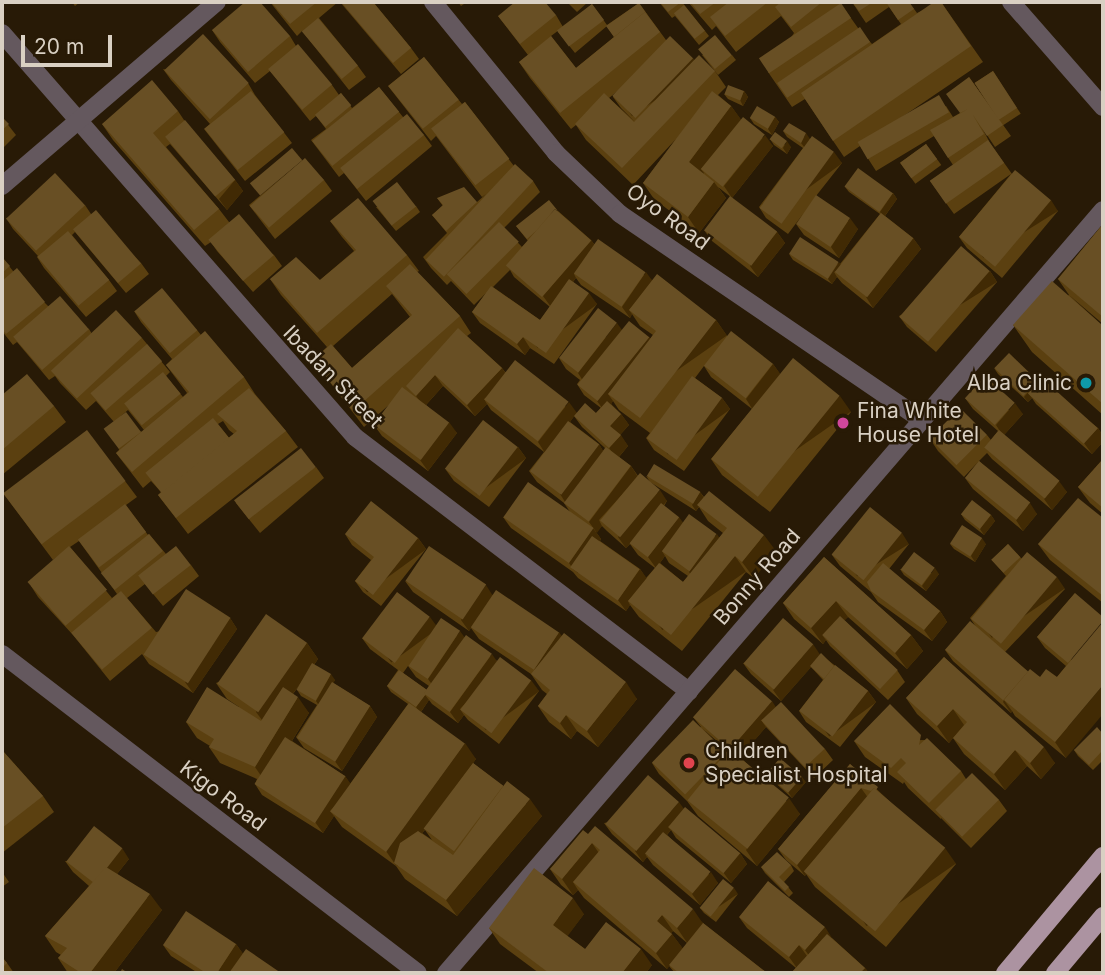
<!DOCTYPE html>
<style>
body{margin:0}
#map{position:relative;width:1105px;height:975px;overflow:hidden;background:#281a06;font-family:Inter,sans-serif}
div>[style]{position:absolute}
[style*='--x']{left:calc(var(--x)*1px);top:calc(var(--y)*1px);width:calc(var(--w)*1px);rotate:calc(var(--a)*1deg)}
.minor>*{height:18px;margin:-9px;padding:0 9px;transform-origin:9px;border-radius:9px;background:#64585e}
.primary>*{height:18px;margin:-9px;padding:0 9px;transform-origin:9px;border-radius:9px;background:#ac93a1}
.wall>*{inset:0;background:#5b4010;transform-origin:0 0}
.shaded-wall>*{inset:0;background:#412a04;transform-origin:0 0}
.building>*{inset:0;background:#684f24;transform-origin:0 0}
.dots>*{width:19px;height:19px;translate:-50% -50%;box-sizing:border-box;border:4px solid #281a06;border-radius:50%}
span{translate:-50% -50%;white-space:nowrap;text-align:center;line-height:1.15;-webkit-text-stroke:5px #281a06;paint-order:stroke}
.street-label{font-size:21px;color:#d9d0c3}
.poi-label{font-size:21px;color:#d9d0c3}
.right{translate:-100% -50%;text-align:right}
.left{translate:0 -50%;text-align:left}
.frame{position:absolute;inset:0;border:4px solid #d9d0c3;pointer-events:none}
.scale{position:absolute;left:21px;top:35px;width:91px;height:32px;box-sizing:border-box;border:4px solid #d9d0c3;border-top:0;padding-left:9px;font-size:21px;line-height:24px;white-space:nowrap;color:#d9d0c3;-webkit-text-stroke:5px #281a06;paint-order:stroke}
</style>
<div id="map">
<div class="minor">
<i style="--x:433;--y:2;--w:195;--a:50.8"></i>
<i style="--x:556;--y:153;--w:88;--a:43.6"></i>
<i style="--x:620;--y:214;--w:366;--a:34.3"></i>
<i style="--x:1011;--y:2;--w:140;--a:48.8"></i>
<i style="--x:2;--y:33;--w:536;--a:48.85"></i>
<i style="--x:355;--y:437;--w:420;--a:37.3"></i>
<i style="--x:2;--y:186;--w:283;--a:-40.6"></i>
<i style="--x:2;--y:654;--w:524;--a:37.48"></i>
<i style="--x:446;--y:973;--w:1007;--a:-49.27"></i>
</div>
<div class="primary">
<i style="--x:1005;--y:973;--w:153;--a:-50.1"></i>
<i style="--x:1055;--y:973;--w:75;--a:-49.9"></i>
</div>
<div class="wall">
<i style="clip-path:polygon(72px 2px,80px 2px,75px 6px)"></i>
<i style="clip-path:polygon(270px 2px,338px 2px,319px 18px,358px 66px,366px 77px,349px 90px,302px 31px,297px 36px)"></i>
<i style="clip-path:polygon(340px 2px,373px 2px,411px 48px,419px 59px,401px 74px)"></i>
<i style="clip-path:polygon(458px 2px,467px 2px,461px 6px)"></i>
<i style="clip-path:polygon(567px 2px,588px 2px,577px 12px)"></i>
<i style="clip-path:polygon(659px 2px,682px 2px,709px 36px,699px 45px,675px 16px,672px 18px)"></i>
<i style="clip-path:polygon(688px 2px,844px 2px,841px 4px,858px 28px,872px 44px,901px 24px,889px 7px,866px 23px,852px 2px,909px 2px,917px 13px,941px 2px,983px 62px,899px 119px,946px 106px,953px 117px,960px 113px,969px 77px,1011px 136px,995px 147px,981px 126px,990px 143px,1012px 174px,1058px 211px,1002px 278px,967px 248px,959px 237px,1011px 174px,954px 214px,930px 181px,953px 165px,934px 136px,876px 171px,860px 146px,844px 157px,805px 99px,792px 107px,768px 72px,794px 33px,781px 16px,736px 52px,716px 26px,712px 30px)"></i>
<i style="clip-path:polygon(evenodd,639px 3px,666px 40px,694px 60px,715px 71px,726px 87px,718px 95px,731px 106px,741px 120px,773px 146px,732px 198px,718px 187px,726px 198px,699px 233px,654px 199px,643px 183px,676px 139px,633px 185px,586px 140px,576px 125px,571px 129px,530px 78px,519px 62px,528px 55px,498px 16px,556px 15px,563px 27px,551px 36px,576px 68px,614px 37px,607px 26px,575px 53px,558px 32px,592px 4px,607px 25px,639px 3px,620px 89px,613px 97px,621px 108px,635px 122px,609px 98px,620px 89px)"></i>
<i style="clip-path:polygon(212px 30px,290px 36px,296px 46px,332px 85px,339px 95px,341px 93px,352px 108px,379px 87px,403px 117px,424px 135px,432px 146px,366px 201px,344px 173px,339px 177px,311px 140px,326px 129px,316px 116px,310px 121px,270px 71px,255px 83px,220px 42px)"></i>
<i style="clip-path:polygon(702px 55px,732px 55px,736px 60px,718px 75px)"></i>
<i style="clip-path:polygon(evenodd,424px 57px,462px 104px,465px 102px,514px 166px,533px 181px,540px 192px,504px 228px,522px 247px,528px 241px,516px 226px,558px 211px,591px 240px,594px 244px,716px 320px,727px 336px,773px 364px,780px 374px,851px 412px,770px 512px,722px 475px,711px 459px,752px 409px,711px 377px,704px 366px,695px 378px,722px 398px,730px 409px,684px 471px,654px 450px,646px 438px,650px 433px,619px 410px,613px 401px,611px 404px,621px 414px,629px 425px,620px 435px,628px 446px,619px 457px,631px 466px,638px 476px,667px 501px,664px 506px,683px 523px,719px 538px,723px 533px,708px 521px,699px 507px,696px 511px,650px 482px,646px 476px,700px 492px,704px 497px,776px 551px,754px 578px,746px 572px,682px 651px,639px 617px,630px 605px,626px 611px,578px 578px,573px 572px,511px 528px,503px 517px,570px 512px,564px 503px,537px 482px,529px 471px,544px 452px,491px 410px,487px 404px,475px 416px,443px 386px,426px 405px,457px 433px,428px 471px,382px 436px,374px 425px,390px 404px,364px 427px,313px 360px,327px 347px,281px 295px,270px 279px,320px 280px,354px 251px,342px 237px,330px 221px,407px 255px,419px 271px,417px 272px,460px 316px,471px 333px,467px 336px,502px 368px,505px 372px,577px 413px,596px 413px,601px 408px,584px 395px,577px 384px,580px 380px,566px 369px,559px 358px,622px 330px,649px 337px,650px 339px,653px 335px,640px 326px,632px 314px,630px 318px,581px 285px,576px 278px,573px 282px,597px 304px,554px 364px,530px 348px,525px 355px,480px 323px,472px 312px,486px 293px,474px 305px,451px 281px,447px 285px,431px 268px,423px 257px,447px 233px,432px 215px,443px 206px,437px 198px,477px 202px,486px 194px,482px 197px,436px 136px,431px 141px,388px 86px,424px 57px,510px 270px,514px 277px,550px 307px,540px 320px,493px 287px,510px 270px,424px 57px,392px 294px,410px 317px,352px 368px,333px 346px,392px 294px,424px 57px,574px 416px,582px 427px,605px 448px,603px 451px,599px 444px,570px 422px,574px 416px,424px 57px,602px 526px,607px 531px,626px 548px,632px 542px,630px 544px,638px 555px,655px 568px,646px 578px,640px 569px,600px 541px,601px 539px,596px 532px,602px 526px,424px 57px,665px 556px,669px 563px,688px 576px,683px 582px,660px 563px,665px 556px)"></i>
<i style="clip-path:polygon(163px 69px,248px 83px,255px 95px,292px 143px,245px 181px,204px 129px,210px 124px,171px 80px)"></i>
<i style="left:993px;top:71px;width:51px;height:22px;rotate:57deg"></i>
<i style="clip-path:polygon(744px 91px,748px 97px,743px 106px,728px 99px,724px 94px)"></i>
<i style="clip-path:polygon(178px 111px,184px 120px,235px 180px,243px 191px,227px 210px,170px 144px,166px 147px,219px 209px,229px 222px,274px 255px,282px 266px,253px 292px,217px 251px,211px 242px,205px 246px,113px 140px,102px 124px)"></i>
<i style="clip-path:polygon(2px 117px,16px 135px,2px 149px)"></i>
<i style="clip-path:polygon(775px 117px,779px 122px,772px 135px,754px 124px,750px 118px)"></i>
<i style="clip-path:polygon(783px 131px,810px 139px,842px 163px,816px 196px,858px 229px,839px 258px,804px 235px,796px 224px,803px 214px,788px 234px,766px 218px,759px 207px,803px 148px,787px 137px)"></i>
<i style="clip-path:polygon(770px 139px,791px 147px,787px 154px,774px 145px)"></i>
<i style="left:926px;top:144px;width:26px;height:32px;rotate:54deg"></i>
<i style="clip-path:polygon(302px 161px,324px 180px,332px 191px,275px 239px,249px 205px)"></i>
<i style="clip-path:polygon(845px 187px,893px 193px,897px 199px,885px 216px,913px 238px,921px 249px,873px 308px,842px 283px,837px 277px,832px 284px,793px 260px,789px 254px,840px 264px,880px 214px,849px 192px)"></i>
<i style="clip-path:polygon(85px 205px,91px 214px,141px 263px,149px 274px,126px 293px,75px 232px,72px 235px,109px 280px,117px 291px,86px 317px,44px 268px,37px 257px,38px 256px,13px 229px,6px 218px)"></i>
<i style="clip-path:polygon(416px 206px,420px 212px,396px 231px,376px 207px)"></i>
<i style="clip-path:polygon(1103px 224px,1103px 324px,1069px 295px,1103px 326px,1103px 415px,1032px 352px,1013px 325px,1069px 295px,1058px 279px)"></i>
<i style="clip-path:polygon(704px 230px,777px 232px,785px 243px,758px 277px,712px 241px)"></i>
<i style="clip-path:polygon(evenodd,2px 257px,13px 271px,48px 306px,89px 329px,92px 334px,142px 338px,170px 372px,166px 376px,183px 397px,187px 393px,166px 365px,172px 359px,141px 322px,134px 311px,197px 330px,201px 335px,244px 377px,255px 394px,286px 431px,298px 447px,188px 534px,158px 495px,161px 492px,151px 481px,143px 488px,116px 453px,119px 450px,114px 422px,96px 401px,86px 410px,60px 383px,55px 376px,49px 380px,17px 342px,13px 345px,2px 331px,2px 257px,128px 410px,144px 430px,141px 432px,121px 416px,128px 410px,2px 257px,223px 421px,229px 430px,234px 434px,229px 438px,218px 424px,223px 421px)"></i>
<i style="clip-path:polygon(990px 271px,997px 282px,936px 352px,907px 327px,899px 316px)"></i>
<i style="clip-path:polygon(994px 368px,1039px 381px,1098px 428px,1103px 436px,1103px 442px,1092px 454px,1036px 404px,1032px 398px,1028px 402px,998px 374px)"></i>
<i style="clip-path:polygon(2px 394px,54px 406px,66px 422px,2px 475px)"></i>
<i style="clip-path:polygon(965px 398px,1023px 414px,1004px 435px,1067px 492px,1052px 510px,992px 459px,987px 453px,979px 461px,1037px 514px,1023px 531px,973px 489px,965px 478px,978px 462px,964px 477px,938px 451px,930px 439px,987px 435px,991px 440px,998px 431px,973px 409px)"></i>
<i style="clip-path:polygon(518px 447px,526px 458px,489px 507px,454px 481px,446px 470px)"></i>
<i style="clip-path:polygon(1103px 459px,1103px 514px,1090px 503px,1078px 487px)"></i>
<i style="clip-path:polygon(316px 467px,324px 478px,260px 533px,236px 503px)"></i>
<i style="clip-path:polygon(evenodd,125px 481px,137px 497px,126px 505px,148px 535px,149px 534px,166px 554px,191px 565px,199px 576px,163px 606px,145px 584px,127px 598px,156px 632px,230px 618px,237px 629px,193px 693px,149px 664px,142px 654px,110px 681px,73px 635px,38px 597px,31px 586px,61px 554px,53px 560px,3px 493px,125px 481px,79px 541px,117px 594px,112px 598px,70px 547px,79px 541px)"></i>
<i style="clip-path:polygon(961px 514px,991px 515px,995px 521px,984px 535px,965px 520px)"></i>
<i style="clip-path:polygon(1103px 518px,1103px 603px,1050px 560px,1038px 544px)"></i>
<i style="clip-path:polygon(345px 534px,418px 538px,426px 549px,381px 606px,363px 592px,355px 581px,371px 560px,352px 545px)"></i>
<i style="clip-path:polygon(909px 544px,889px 569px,940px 611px,947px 622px,932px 641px,878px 602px,871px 592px,840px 566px,832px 555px)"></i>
<i style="clip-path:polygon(950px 544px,986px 544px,975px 562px,954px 549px)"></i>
<i style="clip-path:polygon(1008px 544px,1021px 558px,1065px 589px,1005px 652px,1028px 672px,1040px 677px,1057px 677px,1066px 666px,1045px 648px,1037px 637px,1075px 593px,1066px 758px,1015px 716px,1012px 711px,1011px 713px,953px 661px,945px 650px,976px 627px,970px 618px,1006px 576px,992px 560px)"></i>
<i style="clip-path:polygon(824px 557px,911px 635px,923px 651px,907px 669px,848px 617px,844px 620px,897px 670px,905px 682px,888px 700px,830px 646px,826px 640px,823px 644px,794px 619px,783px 603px)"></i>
<i style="clip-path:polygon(900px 569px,939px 574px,926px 591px,904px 575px)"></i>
<i style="clip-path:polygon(405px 581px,493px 595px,561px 636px,637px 699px,598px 747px,577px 731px,571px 739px,549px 722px,538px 706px,547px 694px,542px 690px,531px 674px,479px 639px,471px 628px,469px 631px,413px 592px)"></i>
<i style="clip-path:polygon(evenodd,436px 625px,465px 638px,539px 691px,499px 744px,468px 720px,464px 715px,458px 723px,432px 704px,429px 700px,421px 712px,476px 759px,473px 763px,542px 816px,457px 916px,405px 879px,396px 866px,342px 827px,334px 816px,323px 833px,262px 795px,255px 784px,257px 779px,220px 763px,209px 747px,210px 746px,197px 738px,186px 722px,239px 707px,227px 699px,216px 683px,307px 643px,318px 659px,314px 665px,335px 680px,333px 683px,370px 706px,377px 717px,342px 771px,304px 748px,296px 737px,317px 705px,301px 696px,297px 690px,301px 683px,293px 694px,309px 713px,292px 741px,345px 776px,350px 784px,408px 704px,391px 692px,387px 686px,398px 670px,370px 649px,362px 638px,436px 625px,408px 666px,416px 677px,429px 686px,427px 690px,403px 673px,408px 666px,436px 625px,425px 830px,432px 840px,422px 833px,425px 830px)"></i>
<i style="clip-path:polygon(820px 654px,868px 691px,876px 702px,840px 747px,806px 722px,799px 711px,823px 680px,811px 667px,781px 701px,751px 674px,743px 663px)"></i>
<i style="clip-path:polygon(944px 657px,1055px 763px,1041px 779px,1027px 766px,1005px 790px,964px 754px,953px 738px,949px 743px,917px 714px,906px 698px)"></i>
<i style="clip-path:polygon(evenodd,776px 707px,825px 749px,833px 760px,814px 778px,766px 727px,740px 757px,800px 814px,757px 866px,698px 816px,687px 801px,659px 774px,652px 763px,701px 727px,693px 717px,776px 707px,703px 729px,728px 751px,726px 752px,703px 729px)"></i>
<i style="clip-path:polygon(1103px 734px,1103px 760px,1093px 770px,1078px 756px,1074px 750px)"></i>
<i style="clip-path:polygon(925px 740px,961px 771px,966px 779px,999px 800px,1007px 811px,971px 848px,941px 818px,941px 819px,908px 788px,904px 782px,903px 784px,865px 757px,854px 741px)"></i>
<i style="clip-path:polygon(2px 750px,43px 796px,54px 812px,2px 853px)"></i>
<i style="clip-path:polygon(850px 764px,956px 864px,886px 947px,815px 887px,806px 874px,805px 876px,786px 860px,778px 849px)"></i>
<i style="clip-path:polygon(767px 774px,806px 782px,792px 798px,771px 779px)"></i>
<i style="clip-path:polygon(683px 809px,740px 853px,747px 864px,731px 883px,676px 838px,671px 830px,667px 835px,718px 883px,700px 905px,653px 865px,647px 857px,643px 862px,612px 834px,604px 823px)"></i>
<i style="clip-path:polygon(evenodd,588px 834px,703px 923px,767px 973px,675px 973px,669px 966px,667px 969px,584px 898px,578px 890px,573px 895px,561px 885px,550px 869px,588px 834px,673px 931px,687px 943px,683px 949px,671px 933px,673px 931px)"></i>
<i style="clip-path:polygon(129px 859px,117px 874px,162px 910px,114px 973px,68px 973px,58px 958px,61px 955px,56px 952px,45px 936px,89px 886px,73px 872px,65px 861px)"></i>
<i style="clip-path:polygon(791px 865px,794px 871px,784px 882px,793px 893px,789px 897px,765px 873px,761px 867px)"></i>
<i style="clip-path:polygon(2px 872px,9px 882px,2px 887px)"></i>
<i style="clip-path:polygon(738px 894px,716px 922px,704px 913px,700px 908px)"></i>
<i style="clip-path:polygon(584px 914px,567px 936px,585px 949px,652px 965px,646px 973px,539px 973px,500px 944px,489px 928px)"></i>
<i style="clip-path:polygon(739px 917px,832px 938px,865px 968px,869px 973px,791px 973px,796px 968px,747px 928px)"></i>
<i style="clip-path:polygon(236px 944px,243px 954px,281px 973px,198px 973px,171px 956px,163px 945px)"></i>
<i style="clip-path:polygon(2px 957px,7px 963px,14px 973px,2px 973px)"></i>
</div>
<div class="shaded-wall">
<i style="left:693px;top:58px;width:14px;height:83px;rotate:56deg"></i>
<i style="clip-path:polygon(744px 91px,748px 97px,743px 106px,740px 100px)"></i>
<i style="clip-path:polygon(731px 106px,743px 122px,701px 169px,704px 173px,700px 178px,689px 162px)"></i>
<i style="clip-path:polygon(775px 117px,779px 122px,772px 135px,768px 129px)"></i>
<i style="clip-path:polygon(806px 133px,810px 139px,805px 148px,801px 143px)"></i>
<i style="clip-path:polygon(765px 135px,773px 146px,732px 198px,724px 186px)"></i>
<i style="clip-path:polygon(787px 141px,791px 147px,787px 154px,783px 148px)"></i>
<i style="left:834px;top:152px;width:14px;height:89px;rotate:54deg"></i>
<i style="clip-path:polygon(235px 180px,243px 191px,227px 210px,219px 199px)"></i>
<i style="clip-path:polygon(714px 182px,726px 198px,699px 233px,688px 217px)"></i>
<i style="clip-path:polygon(893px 193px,897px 199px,884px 217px,880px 212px)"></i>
<i style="left:1051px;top:200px;width:13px;height:88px;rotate:58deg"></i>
<i style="clip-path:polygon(850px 218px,858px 229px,839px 258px,831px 247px)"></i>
<i style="clip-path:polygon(777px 232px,785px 243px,758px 277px,750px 266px)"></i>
<i style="clip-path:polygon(913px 238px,921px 249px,873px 308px,866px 297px)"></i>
<i style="clip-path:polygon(591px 240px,599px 251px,574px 274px,576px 278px,551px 307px,543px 296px)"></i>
<i style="clip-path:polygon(839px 262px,843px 268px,834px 272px,837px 277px,832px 284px,828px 279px)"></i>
<i style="left:990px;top:271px;width:13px;height:94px;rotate:58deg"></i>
<i style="clip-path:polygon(646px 272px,654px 283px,629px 310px,632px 314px,630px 318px,622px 307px)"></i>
<i style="left:589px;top:293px;width:14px;height:74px;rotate:54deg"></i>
<i style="left:716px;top:320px;width:19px;height:124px;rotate:55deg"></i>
<i style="clip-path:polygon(617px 323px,625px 334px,585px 384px,578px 373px)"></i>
<i style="clip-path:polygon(523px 337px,530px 348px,525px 355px,517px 344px)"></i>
<i style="clip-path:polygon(649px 337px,657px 348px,608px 394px,613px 401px,605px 412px,597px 401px)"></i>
<i style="clip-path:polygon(773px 364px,781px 375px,753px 410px,746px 399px)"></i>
<i style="clip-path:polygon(502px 368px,509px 379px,484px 399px,487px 404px,475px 416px,467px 405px)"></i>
<i style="clip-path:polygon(435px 375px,443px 386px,424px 407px,416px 396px)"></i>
<i style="clip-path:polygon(1038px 381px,1028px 393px,1032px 398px,1028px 402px,1024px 397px)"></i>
<i style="left:840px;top:396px;width:19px;height:129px;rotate:55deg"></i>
<i style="left:722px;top:398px;width:14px;height:77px;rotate:54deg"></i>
<i style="clip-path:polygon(569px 402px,577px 413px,545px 453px,538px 442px)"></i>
<i style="clip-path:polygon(1015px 403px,1023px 414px,1003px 436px,996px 425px)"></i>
<i style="clip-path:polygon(621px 414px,629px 425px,618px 437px,610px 426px)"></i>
<i style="clip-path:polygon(449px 422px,457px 433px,428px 471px,420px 460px)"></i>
<i style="clip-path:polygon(1098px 428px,1103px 436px,1103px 442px,1092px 454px,1084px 443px)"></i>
<i style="clip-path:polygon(621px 435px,628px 446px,617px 459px,609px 448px)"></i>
<i style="clip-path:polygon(599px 444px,606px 456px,567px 505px,560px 494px)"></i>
<i style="left:518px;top:447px;width:14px;height:61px;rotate:54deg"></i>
<i style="clip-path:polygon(631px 466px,638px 477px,599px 520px,602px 526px,597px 533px,589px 522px)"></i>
<i style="clip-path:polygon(1059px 481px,1067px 492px,1052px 510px,1044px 499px)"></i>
<i style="clip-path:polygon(660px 490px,667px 501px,626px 548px,618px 537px)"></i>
<i style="clip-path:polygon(700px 492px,704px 498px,696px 511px,692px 505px)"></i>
<i style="clip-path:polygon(1030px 503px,1037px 514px,1023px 531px,1016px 520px)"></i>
<i style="clip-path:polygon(991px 515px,995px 521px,984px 535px,980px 529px)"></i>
<i style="clip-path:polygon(679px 517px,687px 528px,662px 551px,665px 556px,656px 568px,648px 557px)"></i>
<i style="clip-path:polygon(593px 528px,601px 539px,578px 573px,573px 569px,569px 563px)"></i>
<i style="left:902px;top:533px;width:13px;height:61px;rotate:58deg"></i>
<i style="clip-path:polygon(717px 534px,724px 545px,697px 583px,689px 572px)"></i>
<i style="clip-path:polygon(764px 535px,776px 551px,754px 578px,742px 562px)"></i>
<i style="left:418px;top:538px;width:14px;height:73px;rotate:54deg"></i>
<i style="clip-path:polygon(982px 538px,986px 544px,975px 562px,971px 556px)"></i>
<i style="left:735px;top:556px;width:19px;height:102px;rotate:55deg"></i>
<i style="clip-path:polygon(935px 568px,939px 574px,926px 591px,922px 586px)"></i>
<i style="clip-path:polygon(640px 569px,648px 580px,628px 601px,630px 605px,626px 611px,618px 600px)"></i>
<i style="left:1057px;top:577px;width:14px;height:88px;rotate:56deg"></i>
<i style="clip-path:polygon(486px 585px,493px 596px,469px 631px,461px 620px)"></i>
<i style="clip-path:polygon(836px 601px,848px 617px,827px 639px,822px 635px,826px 640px,823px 644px,811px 628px)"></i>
<i style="clip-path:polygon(940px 611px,947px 622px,932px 641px,924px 630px)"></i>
<i style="left:430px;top:617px;width:14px;height:58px;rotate:54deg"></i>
<i style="clip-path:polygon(230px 618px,237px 629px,193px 693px,185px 682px)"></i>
<i style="clip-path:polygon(460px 631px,468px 642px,436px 690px,428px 679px)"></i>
<i style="clip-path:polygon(559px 632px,567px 643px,534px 670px)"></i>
<i style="clip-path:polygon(911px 635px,923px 651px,907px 669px,895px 653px)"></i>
<i style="clip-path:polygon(307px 643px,318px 659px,268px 728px,256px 712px)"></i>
<i style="clip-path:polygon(813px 644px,821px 656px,781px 701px,773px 690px)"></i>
<i style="clip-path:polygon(492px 654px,500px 666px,460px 709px,464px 715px,458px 723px,450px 712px)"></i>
<i style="clip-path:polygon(331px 674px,335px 680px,320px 707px,316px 701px)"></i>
<i style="left:531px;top:680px;width:14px;height:66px;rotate:54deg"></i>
<i style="clip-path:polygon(626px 682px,637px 699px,598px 747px,587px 731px)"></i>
<i style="clip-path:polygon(1103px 685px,1103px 714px,1066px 758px,1055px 742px)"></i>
<i style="left:868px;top:691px;width:14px;height:58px;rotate:54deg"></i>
<i style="clip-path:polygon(425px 695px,429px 700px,420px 713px,416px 707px)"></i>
<i style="clip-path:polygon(298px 697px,309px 713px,266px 783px,255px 767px)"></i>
<i style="clip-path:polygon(1004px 700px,1012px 711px,1011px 713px,1003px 702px)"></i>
<i style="clip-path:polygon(772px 701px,779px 712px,761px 720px,766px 727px,738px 760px,730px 749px)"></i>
<i style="clip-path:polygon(370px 706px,377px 717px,342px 771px,334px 760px)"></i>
<i style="clip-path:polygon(953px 709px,964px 725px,949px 743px,937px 726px)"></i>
<i style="clip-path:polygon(566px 715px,577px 731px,571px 739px,560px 723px)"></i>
<i style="clip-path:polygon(465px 743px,476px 759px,398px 866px,395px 864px,386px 851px)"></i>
<i style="clip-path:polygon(1044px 747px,1055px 763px,1041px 779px,1030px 763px)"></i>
<i style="clip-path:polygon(1015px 750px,1027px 766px,1005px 790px,994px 774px)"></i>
<i style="clip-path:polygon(345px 776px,353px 787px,330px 811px,334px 816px,323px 833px,315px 822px)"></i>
<i style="clip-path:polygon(802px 777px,806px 782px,792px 798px,788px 792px)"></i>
<i style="clip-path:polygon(861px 788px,869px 799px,804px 871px,806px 874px,805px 876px,797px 865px)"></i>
<i style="clip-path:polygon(789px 798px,800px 814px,757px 866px,746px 850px)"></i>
<i style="clip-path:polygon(530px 799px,542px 816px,457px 916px,446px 900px)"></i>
<i style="clip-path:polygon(679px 802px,687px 813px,668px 827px,671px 830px,648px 856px,645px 854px,647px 857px,643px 862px,635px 851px)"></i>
<i style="clip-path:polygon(592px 843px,603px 859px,573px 882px,578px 890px,573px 895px,562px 879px)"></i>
<i style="clip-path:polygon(122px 848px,129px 859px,100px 895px,93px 884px)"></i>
<i style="left:945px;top:848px;width:19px;height:109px;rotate:55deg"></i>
<i style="clip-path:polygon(740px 853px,747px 864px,731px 883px,723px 872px)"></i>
<i style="clip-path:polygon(711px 872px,718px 883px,700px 905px,692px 894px)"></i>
<i style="left:734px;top:888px;width:7px;height:36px;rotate:56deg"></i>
<i style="clip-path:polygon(150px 894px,162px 910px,114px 973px,90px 973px)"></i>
<i style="clip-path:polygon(573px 898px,584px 914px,564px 941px,553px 925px)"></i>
<i style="clip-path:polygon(693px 909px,704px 925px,688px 944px,677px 928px)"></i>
<i style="clip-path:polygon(662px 915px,673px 931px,668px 937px,657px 921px)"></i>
<i style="clip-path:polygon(825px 927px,832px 938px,813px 961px,805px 950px)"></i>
<i style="clip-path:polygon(672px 934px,684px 950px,667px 969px,656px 953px)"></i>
<i style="clip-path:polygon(236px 944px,244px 955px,232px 973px,217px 973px)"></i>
<i style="clip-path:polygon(799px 945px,807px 956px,797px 968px,789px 957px)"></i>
<i style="clip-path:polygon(641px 949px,652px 965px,646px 973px,622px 973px)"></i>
<i style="clip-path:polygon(865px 968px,869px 973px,860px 973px)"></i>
</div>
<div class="building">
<i style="clip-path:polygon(245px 2px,260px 2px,290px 36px,248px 72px,212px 30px)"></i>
<i style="clip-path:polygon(271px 2px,317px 2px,290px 24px)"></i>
<i style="clip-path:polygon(341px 2px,373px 2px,411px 48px,393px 63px)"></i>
<i style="clip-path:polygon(515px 2px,545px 2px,556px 15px,520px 44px,498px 16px)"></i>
<i style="clip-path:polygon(660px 2px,681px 2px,668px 12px)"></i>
<i style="clip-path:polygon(690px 2px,716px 2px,700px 14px)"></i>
<i style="clip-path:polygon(729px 2px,768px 2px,725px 36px,710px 17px)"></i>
<i style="clip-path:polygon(781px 2px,822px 2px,791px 27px,775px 7px)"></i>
<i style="clip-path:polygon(852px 2px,873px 2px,859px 11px)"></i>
<i style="clip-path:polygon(886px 2px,909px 2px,914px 9px,898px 20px)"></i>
<i style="clip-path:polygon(934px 2px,941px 2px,971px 46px,833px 141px,801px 93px)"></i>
<i style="clip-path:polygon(639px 3px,649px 17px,645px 12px,614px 37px,606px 26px)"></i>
<i style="left:841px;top:3px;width:18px;height:99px;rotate:56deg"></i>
<i style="left:592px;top:4px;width:20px;height:44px;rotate:53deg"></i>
<i style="left:684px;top:5px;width:33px;height:13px;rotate:51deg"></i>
<i style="clip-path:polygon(645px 12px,660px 32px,560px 113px,519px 62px,551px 36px,576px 68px)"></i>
<i style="left:318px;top:18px;width:62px;height:21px;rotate:50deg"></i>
<i style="left:860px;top:27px;width:18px;height:100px;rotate:56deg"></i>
<i style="left:203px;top:34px;width:67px;height:53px;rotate:47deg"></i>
<i style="left:715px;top:35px;width:26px;height:22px;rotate:50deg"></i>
<i style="left:670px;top:36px;width:32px;height:83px;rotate:44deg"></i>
<i style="left:298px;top:44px;width:53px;height:39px;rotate:50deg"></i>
<i style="clip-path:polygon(699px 55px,715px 71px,622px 168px,575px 124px,604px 93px,634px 122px)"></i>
<i style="left:424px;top:57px;width:55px;height:46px;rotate:51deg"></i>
<i style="left:993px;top:71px;width:44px;height:22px;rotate:57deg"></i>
<i style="clip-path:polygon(969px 77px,1003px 125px,987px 136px,973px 115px,984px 134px,948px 158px,930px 130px,968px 109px,960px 113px,946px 94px)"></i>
<i style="clip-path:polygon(152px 80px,178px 111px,153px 133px,219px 209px,194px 230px,102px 124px)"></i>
<i style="left:728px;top:85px;width:17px;height:10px;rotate:21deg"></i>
<i style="left:379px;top:87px;width:32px;height:86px;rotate:51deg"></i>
<i style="left:251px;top:91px;width:53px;height:60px;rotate:51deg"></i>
<i style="clip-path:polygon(712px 91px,731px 106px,689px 162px,714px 182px,688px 217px,643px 183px)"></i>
<i style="left:341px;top:93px;width:16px;height:34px;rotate:50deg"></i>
<i style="left:939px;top:95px;width:20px;height:94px;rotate:60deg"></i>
<i style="left:465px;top:102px;width:72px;height:43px;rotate:52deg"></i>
<i style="left:757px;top:106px;width:21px;height:14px;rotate:31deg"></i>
<i style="left:407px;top:114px;width:27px;height:86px;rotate:51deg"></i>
<i style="clip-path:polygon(2px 117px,9px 124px,2px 130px)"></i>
<i style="left:743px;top:117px;width:28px;height:67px;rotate:39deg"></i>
<i style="left:185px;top:120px;width:78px;height:26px;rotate:50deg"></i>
<i style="clip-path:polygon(789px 123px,806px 133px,801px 143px,783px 131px)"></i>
<i style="left:775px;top:132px;width:15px;height:9px;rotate:37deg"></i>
<i style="left:812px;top:136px;width:27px;height:89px;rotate:36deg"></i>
<i style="left:988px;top:140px;width:28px;height:71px;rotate:55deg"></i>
<i style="left:926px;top:144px;width:19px;height:32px;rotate:54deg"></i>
<i style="left:292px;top:148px;width:16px;height:55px;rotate:50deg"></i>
<i style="left:305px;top:158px;width:29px;height:73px;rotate:49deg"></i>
<i style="left:515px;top:164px;width:25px;height:131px;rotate:43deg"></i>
<i style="left:858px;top:168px;width:43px;height:23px;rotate:36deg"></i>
<i style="left:1015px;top:170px;width:47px;height:87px;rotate:40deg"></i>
<i style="left:55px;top:173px;width:44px;height:67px;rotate:47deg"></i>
<i style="left:397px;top:182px;width:31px;height:31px;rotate:52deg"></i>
<i style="clip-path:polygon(464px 187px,477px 202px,446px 231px,432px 215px,443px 205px,437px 198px)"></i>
<i style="left:816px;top:195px;width:41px;height:35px;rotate:34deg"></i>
<i style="left:730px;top:196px;width:59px;height:43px;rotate:37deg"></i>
<i style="clip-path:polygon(358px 198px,407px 255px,317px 333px,270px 279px,296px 257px,320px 280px,356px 250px,330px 221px)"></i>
<i style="clip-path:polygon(549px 200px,558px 211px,555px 209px,537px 230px,527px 239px,516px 226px)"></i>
<i style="left:555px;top:209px;width:48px;height:75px;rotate:41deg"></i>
<i style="left:96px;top:210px;width:70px;height:30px;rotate:50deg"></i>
<i style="left:881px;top:213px;width:41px;height:75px;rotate:38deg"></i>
<i style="left:239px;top:214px;width:54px;height:40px;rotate:50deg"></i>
<i style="left:499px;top:222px;width:28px;height:74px;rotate:45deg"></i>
<i style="clip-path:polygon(1103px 224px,1103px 317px,1058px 279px)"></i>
<i style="left:68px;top:231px;width:64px;height:40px;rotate:50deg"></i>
<i style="left:800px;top:237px;width:46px;height:20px;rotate:33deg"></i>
<i style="left:598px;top:239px;width:58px;height:42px;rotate:35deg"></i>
<i style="left:961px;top:246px;width:38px;height:94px;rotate:41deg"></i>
<i style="clip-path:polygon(2px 257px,10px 266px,2px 273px)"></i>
<i style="clip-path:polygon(410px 264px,460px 316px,353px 411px,313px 360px,331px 344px,352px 368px,412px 315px,386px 286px)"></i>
<i style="clip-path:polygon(17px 268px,45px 302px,6px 334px,2px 329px,2px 281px)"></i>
<i style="clip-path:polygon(657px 274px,716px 320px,640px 418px,608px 394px,656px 331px,629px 310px)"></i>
<i style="clip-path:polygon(569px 279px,589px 293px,546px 353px,523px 337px,517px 344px,472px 312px,491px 286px,540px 320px)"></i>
<i style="clip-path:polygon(1052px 281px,1103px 326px,1103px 404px,1013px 325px)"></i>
<i style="left:162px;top:288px;width:55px;height:36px;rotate:50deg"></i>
<i style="left:60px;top:296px;width:44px;height:62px;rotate:49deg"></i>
<i style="left:598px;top:308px;width:24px;height:63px;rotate:38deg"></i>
<i style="left:116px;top:310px;width:38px;height:89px;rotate:47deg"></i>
<i style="left:629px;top:321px;width:26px;height:82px;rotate:39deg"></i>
<i style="clip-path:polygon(458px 328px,502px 368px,467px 405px,435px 375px,416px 396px,406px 386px)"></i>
<i style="clip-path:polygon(205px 331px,244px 377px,132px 472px,116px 453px,189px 392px,166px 365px)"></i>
<i style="left:731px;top:331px;width:53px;height:44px;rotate:38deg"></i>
<i style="left:147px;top:344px;width:23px;height:75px;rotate:49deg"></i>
<i style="left:1009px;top:353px;width:40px;height:21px;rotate:44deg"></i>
<i style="left:793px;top:358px;width:60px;height:130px;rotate:39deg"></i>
<i style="left:515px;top:360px;width:68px;height:50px;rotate:38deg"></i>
<i style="left:163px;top:372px;width:28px;height:50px;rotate:51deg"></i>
<i style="clip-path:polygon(27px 374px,54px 406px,2px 450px,2px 395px)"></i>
<i style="left:692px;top:376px;width:37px;height:77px;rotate:36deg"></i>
<i style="left:985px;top:376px;width:40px;height:30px;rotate:42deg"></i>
<i style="left:1042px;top:378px;width:75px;height:21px;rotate:42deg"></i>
<i style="left:402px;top:387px;width:59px;height:47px;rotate:37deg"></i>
<i style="clip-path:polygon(249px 388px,286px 431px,176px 518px,158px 495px,237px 431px,217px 414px)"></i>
<i style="clip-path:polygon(607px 401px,621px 414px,610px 426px,621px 435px,609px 448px,574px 416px,585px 403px,596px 413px)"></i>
<i style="left:960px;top:408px;width:38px;height:43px;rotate:45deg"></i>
<i style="left:126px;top:412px;width:25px;height:28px;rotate:53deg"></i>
<i style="left:213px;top:418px;width:26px;height:87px;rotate:51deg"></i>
<i style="left:483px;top:420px;width:44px;height:62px;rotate:38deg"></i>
<i style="left:568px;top:421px;width:39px;height:63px;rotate:37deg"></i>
<i style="left:87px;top:430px;width:64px;height:105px;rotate:53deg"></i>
<i style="left:999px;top:430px;width:79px;height:23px;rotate:40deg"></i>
<i style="left:606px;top:447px;width:31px;height:70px;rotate:37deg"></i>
<i style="left:301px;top:448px;width:24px;height:85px;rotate:52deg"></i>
<i style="clip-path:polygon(1103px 459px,1103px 508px,1078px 487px)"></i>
<i style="left:979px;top:461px;width:66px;height:22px;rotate:39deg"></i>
<i style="left:654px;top:464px;width:54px;height:14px;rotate:31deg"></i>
<i style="left:640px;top:473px;width:26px;height:62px;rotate:40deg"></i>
<i style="left:528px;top:482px;width:80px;height:43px;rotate:35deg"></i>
<i style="clip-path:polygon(709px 491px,764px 535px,742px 562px,735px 556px,671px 635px,628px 601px,659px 563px,683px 582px,727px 528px,697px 505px)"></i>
<i style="clip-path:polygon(1078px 498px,1103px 518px,1103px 596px,1038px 544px)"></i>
<i style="left:972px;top:500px;width:24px;height:18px;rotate:38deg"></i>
<i style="clip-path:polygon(371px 501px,418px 538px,373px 595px,355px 581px,374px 557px,345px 534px)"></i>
<i style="left:661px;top:503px;width:23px;height:51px;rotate:38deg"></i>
<i style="left:125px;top:504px;width:35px;height:59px;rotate:53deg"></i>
<i style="left:870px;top:507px;width:41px;height:61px;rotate:39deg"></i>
<i style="left:689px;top:514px;width:34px;height:46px;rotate:36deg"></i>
<i style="left:962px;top:525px;width:24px;height:22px;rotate:33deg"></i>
<i style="left:149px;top:534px;width:22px;height:62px;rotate:51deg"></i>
<i style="left:592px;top:536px;width:58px;height:38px;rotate:35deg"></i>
<i style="left:1008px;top:544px;width:18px;height:23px;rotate:47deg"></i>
<i style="left:69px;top:546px;width:58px;height:55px;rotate:49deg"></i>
<i style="left:176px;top:546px;width:24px;height:48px;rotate:52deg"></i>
<i style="left:429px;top:546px;width:69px;height:42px;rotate:34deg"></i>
<i style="left:914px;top:552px;width:26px;height:22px;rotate:37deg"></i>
<i style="left:1027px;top:552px;width:39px;height:87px;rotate:40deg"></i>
<i style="clip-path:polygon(824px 557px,911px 635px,895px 653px,836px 601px,811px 628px,783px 603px)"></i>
<i style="clip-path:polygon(883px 563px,940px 611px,924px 630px,871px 591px,867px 582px)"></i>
<i style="left:186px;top:589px;width:53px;height:78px;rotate:33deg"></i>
<i style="left:496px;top:590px;width:76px;height:45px;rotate:34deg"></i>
<i style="left:121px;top:591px;width:48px;height:65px;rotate:50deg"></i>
<i style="left:397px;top:592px;width:41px;height:58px;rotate:37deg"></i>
<i style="clip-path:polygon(1075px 593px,1103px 617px,1103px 621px,1068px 663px,1037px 637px)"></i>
<i style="left:266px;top:614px;width:50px;height:85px;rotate:35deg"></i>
<i style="left:840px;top:616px;width:79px;height:26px;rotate:43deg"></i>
<i style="left:441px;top:618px;width:23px;height:58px;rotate:34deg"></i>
<i style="left:783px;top:618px;width:40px;height:60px;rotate:41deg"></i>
<i style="left:970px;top:621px;width:77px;height:38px;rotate:41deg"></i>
<i style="clip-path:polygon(1103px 622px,1103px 685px,1055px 742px,1004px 700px,1030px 669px,1040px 677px,1046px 669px,1057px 677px)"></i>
<i style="clip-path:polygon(564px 633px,626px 682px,587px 731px,566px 715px,560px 723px,538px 706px,550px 690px,531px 674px)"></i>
<i style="left:466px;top:635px;width:32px;height:72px;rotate:36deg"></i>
<i style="clip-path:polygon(821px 653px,834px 666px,824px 679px,810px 666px)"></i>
<i style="left:500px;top:657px;width:39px;height:66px;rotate:37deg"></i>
<i style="clip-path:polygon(944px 657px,1044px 747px,1030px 763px,1015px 750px,994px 774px,953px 738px,967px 722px,953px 709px,937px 726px,906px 698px)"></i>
<i style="left:312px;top:663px;width:22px;height:31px;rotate:30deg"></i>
<i style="left:835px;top:665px;width:42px;height:58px;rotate:38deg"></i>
<i style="left:735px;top:669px;width:49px;height:64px;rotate:41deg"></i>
<i style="clip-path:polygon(399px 670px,427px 690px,424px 693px,426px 694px,416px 707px,387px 686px)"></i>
<i style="left:332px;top:682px;width:45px;height:66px;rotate:32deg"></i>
<i style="clip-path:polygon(207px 687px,261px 721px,283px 687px,298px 697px,255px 767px,209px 747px,214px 739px,186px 722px)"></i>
<i style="left:781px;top:702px;width:64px;height:27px;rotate:47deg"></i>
<i style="left:409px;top:703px;width:69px;height:134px;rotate:36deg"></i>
<i style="clip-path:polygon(890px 704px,921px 735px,919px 745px,927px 738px,961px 771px,929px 803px,897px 772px,906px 763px,901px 758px,891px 768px,854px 741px)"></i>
<i style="left:693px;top:720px;width:46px;height:59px;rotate:44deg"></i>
<i style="clip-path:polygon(1097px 727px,1103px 734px,1103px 750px,1089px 765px,1074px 750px)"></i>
<i style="left:285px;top:737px;width:72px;height:56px;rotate:33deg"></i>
<i style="left:729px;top:749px;width:77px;height:66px;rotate:39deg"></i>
<i style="clip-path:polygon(2px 750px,43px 796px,2px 828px)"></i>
<i style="left:780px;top:758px;width:29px;height:21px;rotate:41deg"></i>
<i style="left:473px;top:763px;width:38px;height:82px;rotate:37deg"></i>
<i style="clip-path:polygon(850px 764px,878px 787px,876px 790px,874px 788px,871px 791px,861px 788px,797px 865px,778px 849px)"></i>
<i style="left:972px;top:773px;width:38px;height:52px;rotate:45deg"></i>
<i style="left:648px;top:775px;width:41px;height:65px;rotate:41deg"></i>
<i style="clip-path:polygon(507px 781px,530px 799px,446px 900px,394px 863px,400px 843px,418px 831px,453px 855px)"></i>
<i style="left:874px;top:788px;width:93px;height:109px;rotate:40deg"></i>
<i style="left:685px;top:807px;width:72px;height:26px;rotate:40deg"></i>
<i style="left:94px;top:826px;width:36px;height:45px;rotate:38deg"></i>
<i style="clip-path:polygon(595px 826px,693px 909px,677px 928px,662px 915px,657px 921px,672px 934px,656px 953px,573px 882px,600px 850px,592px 843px,562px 879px,550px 869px,583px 830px,588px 834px)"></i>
<i style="left:663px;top:832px;width:62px;height:28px;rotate:40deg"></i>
<i style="clip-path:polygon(777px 852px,791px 865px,779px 877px,789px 887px,785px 891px,761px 867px)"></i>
<i style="clip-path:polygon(106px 867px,150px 894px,90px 973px,81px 973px,58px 958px,67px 948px,45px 936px)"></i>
<i style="clip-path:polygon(534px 868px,573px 898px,553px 925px,585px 949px,606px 922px,641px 949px,622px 973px,549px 973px,489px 928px)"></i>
<i style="left:723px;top:879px;width:14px;height:37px;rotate:39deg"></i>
<i style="clip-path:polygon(768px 881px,825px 927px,805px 950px,799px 945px,789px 957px,739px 917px)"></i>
<i style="clip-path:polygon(186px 911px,236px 944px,217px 973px,206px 973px,163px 945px)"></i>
<i style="clip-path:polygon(703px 923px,767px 973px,679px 973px,669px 965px)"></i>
<i style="clip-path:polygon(827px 934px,865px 968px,860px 973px,791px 973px)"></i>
<i style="clip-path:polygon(246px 949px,281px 973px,229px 973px)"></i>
<i style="clip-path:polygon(2px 957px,7px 963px,2px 968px)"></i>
<i style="clip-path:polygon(122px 969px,128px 973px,120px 973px)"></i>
</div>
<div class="dots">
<i style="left:1086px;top:383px;background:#0f9aa8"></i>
<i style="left:843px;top:423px;background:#d1479c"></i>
<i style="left:689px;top:763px;background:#e0444e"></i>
</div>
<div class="street-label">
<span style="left:668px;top:217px;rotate:36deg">Oyo Road</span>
<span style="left:333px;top:377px;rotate:46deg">Ibadan Street</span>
<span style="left:757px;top:577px;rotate:-49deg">Bonny Road</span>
<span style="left:223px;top:796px;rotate:37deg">Kigo Road</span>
</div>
<div class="poi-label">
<span class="right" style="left:1072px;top:383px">Alba Clinic</span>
<span class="left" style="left:857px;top:423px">Fina White<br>House Hotel</span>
<span class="left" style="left:705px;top:763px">Children<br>Specialist Hospital</span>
</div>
<div class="frame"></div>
<div class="scale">20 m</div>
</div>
